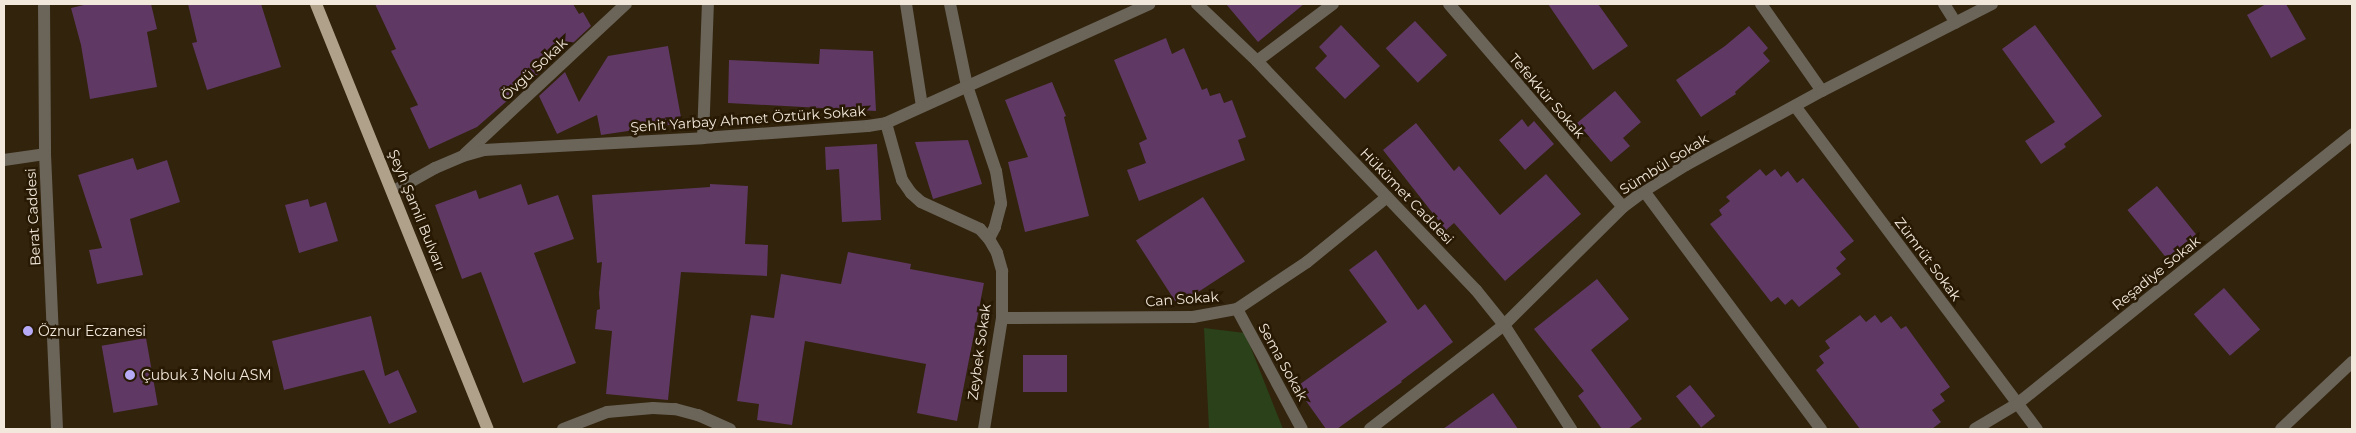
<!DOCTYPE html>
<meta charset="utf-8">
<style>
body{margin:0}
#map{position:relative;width:2356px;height:433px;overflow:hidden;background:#31230c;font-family:Montserrat,sans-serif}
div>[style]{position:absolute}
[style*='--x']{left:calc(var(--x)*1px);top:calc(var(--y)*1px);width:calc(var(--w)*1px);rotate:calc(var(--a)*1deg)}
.green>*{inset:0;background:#2a411a}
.building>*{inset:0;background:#5f3864;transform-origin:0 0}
.minor>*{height:12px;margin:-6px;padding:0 6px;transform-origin:6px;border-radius:6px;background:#6b6459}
.major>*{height:12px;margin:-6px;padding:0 6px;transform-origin:6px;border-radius:6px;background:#b0a18b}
.dots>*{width:14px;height:14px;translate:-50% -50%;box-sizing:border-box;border:2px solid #271903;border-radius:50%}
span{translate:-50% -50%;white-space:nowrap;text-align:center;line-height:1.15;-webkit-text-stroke:5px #271903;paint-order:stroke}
.street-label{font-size:14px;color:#f2e8db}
.poi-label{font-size:14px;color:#f2e8db}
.left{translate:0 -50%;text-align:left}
.frame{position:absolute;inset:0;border:5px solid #f2e8db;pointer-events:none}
</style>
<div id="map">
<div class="green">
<i style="clip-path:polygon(1204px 328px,1245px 333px,1283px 429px,1209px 429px)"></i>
</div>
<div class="building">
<i style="clip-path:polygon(88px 4px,151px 4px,157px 29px,147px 32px,157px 87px,90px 99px,81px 45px,71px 8px)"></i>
<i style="clip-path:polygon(188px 4px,261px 4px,281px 67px,207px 90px,192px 43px,197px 42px)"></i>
<i style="clip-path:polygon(375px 4px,573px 4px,579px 14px,583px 12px,591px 26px,574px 42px,529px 69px,547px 66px,477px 127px,429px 149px,410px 108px,418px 105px,391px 51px,396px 49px)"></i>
<i style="clip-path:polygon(1226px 4px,1304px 4px,1258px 42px)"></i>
<i style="clip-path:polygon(1548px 4px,1598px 4px,1628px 46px,1593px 70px)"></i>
<i style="clip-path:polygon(2266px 4px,2286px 4px,2306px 39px,2271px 58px,2247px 15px)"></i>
<i style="left:1415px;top:21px;width:47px;height:40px;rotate:47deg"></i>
<i style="clip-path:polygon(1341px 25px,1380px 66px,1345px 99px,1315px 68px,1327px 56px,1319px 47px)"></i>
<i style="clip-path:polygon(2035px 25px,2102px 116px,2064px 144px,2066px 147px,2041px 164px,2025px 141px,2055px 122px,2002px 49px)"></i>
<i style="clip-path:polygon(1749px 26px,1768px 48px,1763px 53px,1770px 61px,1735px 92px,1736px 94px,1701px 117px,1676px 80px,1725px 46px)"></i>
<i style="clip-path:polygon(1166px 38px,1172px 54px,1184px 48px,1202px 90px,1207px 88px,1210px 96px,1220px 93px,1224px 103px,1232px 100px,1246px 137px,1238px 140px,1245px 160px,1139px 201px,1127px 170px,1146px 163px,1139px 143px,1147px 139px,1114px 60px)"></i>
<i style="clip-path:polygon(668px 46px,682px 123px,601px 135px,597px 115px,557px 134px,539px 96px,565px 72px,579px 102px,608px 56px)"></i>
<i style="clip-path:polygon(820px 49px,873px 51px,876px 111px,728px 103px,729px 60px,819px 64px)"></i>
<i style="clip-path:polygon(1052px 82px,1066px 116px,1064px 117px,1089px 216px,1025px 232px,1008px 162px,1028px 157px,1005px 100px)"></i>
<i style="clip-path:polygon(1615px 91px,1641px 122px,1623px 138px,1630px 146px,1611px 162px,1577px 123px)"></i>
<i style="clip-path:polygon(1522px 119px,1528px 127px,1534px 121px,1554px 144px,1525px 170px,1499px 140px)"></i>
<i style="clip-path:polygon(1416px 123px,1454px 171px,1459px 166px,1500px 215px,1546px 174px,1581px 214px,1505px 281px,1454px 223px,1446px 230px,1383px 150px)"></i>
<i style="clip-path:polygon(968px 140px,982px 184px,933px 199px,915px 142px)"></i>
<i style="clip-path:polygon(877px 144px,881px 220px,842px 222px,839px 169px,826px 170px,825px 147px)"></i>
<i style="clip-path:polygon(133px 158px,137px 170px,167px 160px,180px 202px,130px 219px,143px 275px,97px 284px,89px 250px,102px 248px,78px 175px)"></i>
<i style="clip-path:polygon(1760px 169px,1766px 176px,1775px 169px,1781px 177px,1788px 171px,1797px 183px,1803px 178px,1854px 241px,1840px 252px,1846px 259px,1836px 268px,1841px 274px,1799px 307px,1792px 299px,1785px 305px,1778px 297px,1771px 302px,1710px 224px,1722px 215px,1719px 210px,1730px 201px,1726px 197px)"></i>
<i style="clip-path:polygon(521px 184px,528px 205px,558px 195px,574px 239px,534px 253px,576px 363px,523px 383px,481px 272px,462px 279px,435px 205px,476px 190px,479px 199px)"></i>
<i style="clip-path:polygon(710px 184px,748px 186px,745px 244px,768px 245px,767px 276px,681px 272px,668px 400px,606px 394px,612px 331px,595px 329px,597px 310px,600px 309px,599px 293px,602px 262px,597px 263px,592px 195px,710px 187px)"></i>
<i style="left:2157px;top:186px;width:62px;height:38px;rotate:51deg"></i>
<i style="left:1203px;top:197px;width:77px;height:80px;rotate:57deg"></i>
<i style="clip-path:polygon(308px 199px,310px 207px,326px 202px,338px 241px,299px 253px,285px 205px)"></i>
<i style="clip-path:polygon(1376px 250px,1418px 310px,1425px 304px,1453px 342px,1401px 381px,1402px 382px,1337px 429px,1326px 429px,1296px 387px,1387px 322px,1349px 270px)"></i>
<i style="clip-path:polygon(848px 252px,911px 264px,910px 269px,984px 283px,957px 421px,917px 413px,926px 364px,805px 341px,792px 425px,757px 420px,759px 404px,737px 401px,751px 315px,774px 318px,781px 274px,841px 284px)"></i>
<i style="clip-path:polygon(1597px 279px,1629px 319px,1591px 350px,1642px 419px,1628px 429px,1602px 429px,1578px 396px,1584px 391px,1534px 329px)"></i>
<i style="left:2224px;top:288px;width:55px;height:40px;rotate:49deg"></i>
<i style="clip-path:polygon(1860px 315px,1866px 322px,1875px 315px,1881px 323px,1891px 316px,1901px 329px,1906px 326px,1950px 387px,1940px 394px,1945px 401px,1932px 410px,1941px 422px,1932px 429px,1860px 429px,1816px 370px,1824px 363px,1819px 356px,1830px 348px,1825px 341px)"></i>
<i style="clip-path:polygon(371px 316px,385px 376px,398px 370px,417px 412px,389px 424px,364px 370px,284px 390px,272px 341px)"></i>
<i style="left:146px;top:338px;width:68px;height:45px;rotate:80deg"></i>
<i style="left:1023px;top:355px;width:44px;height:37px"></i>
<i style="left:1690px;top:385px;width:40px;height:18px;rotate:51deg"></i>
<i style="clip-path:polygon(1493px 393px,1518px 429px,1443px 429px)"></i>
</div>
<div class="minor">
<i style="--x:44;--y:4;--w:150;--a:89.6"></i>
<i style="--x:45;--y:154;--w:275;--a:87.5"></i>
<i style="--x:906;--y:4;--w:103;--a:81.1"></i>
<i style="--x:950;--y:4;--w:84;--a:78.3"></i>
<i style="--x:967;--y:86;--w:90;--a:71.2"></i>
<i style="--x:996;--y:171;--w:33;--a:81"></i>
<i style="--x:1001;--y:204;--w:24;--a:105"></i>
<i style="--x:995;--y:227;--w:13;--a:117"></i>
<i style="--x:1197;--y:4;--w:83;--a:43.5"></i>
<i style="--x:1257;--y:61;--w:317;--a:46.3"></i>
<i style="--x:1476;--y:290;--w:45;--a:51.3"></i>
<i style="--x:1504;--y:325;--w:124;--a:57.2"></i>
<i style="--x:1449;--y:4;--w:267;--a:49.4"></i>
<i style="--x:1761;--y:4;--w:106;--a:55"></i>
<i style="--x:1944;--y:4;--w:22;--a:58"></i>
<i style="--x:1257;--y:61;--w:95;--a:-36.9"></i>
<i style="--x:1795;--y:106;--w:404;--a:53.2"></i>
<i style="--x:886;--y:123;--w:59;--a:74.3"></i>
<i style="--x:902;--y:180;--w:16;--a:55"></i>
<i style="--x:911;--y:193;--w:13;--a:42"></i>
<i style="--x:921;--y:202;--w:65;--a:24.6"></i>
<i style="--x:980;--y:229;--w:13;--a:48"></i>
<i style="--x:989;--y:239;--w:16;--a:60"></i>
<i style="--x:997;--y:253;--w:19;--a:74"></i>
<i style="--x:1002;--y:271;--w:47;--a:90"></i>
<i style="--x:1002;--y:318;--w:112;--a:99.2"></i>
<i style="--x:703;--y:138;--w:134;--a:-87.9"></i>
<i style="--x:465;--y:154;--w:220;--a:-43"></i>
<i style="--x:4;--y:160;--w:41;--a:-8.3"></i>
<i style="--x:394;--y:191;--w:47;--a:-29.3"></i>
<i style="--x:435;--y:168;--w:30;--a:-23"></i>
<i style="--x:463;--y:156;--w:22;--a:-16"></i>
<i style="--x:484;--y:150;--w:219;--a:-3.1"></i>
<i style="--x:703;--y:138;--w:165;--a:-4.2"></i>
<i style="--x:868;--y:126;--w:18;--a:-9"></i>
<i style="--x:886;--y:123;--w:289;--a:-24.3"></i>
<i style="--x:1644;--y:191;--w:297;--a:53.4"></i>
<i style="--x:1237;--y:309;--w:136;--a:61.6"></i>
<i style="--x:1002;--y:318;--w:191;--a:-0.3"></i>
<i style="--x:1193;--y:317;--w:45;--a:-10.3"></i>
<i style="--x:1237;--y:309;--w:84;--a:-33.9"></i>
<i style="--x:1307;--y:262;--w:103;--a:-39.1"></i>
<i style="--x:563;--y:429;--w:47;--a:-21.1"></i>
<i style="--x:607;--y:412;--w:46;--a:-5"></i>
<i style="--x:653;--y:408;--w:22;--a:3"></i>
<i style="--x:675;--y:409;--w:24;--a:15"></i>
<i style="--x:698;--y:415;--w:35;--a:24"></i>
<i style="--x:1370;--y:429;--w:170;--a:-37.8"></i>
<i style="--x:1504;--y:325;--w:168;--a:-44.8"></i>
<i style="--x:1623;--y:207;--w:26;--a:-37"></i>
<i style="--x:1644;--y:191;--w:49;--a:-31.8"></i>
<i style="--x:1686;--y:165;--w:155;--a:-28.6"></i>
<i style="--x:1822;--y:91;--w:191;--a:-27.1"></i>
<i style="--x:1975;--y:429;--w:49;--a:-30.8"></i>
<i style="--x:2017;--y:404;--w:430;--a:-38.8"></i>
<i style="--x:2281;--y:429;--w:98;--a:-43.3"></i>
</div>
<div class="major">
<i style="--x:316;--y:4;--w:458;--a:68"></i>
</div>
<div class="dots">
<i style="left:28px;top:331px;background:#b7abf8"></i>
<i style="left:130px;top:375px;background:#b7abf8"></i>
</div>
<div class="street-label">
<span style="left:534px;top:69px;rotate:-43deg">Övgü Sokak</span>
<span style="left:1547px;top:96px;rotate:49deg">Tefekkür Sokak</span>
<span style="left:748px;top:119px;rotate:-4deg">Şehit Yarbay Ahmet Öztürk Sokak</span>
<span style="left:1664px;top:164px;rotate:-32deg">Sümbül Sokak</span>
<span style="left:1407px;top:196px;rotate:46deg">Hükümet Caddesi</span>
<span style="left:417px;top:210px;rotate:68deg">Şeyh Şamil Bulvarı</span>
<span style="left:33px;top:217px;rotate:-93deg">Berat Caddesi</span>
<span style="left:1928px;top:259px;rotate:53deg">Zümrüt Sokak</span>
<span style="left:2156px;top:273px;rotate:-39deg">Reşadiye Sokak</span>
<span style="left:1182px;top:299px;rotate:-4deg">Can Sokak</span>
<span style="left:979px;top:352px;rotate:-82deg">Zeybek Sokak</span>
<span style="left:1283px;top:362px;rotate:61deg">Sema Sokak</span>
</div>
<div class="poi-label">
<span class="left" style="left:38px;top:331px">Öznur Eczanesi</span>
<span class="left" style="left:141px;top:375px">Çubuk 3 Nolu ASM</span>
</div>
<div class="frame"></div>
</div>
